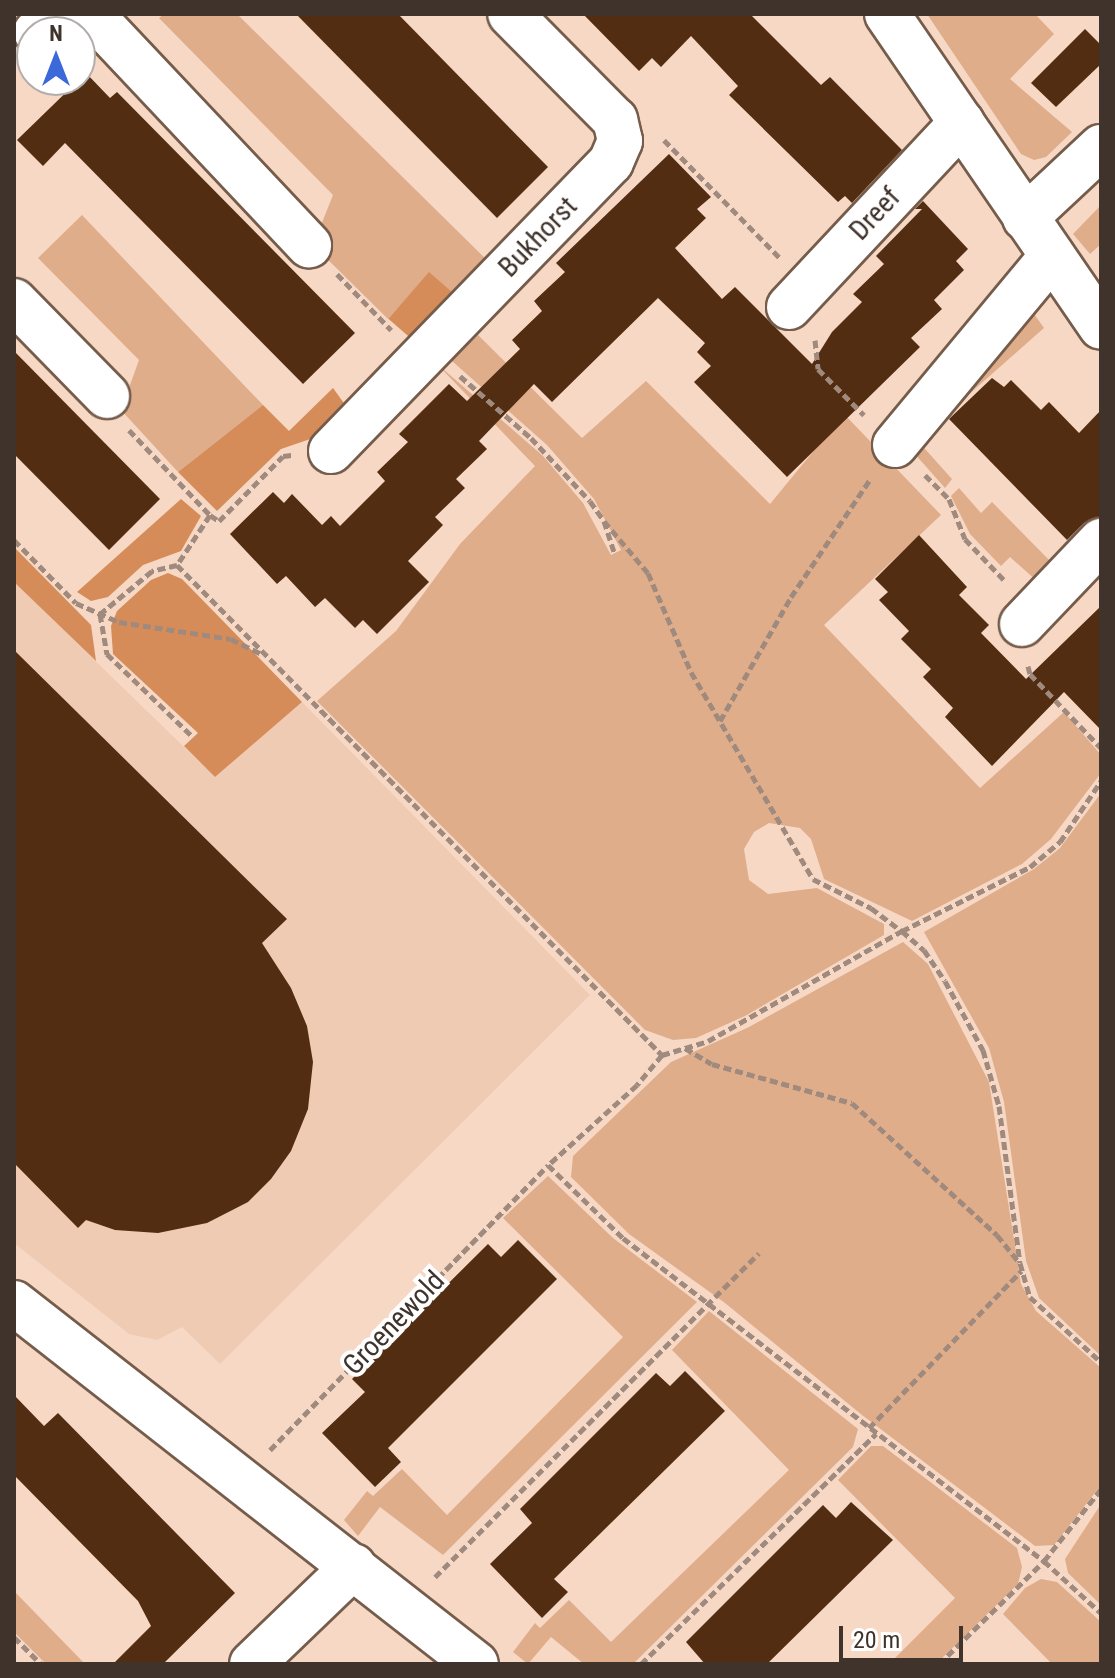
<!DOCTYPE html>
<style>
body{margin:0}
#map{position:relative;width:1115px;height:1678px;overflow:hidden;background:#f6d8c5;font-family:"Roboto Condensed",sans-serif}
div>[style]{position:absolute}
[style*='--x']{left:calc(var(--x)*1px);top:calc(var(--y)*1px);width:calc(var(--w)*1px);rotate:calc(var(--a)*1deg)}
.built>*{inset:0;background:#efcbb4}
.green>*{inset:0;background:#e0ad8b}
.forest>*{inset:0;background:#d58c59;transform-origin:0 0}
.building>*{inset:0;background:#522d12}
.path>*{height:5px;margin-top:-2.5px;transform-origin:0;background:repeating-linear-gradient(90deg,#9f8a7d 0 8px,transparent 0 12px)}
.roads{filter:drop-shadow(2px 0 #755c4b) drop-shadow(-2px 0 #755c4b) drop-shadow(0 2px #755c4b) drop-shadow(0 -2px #755c4b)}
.minor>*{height:44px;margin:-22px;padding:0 22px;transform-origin:22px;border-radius:22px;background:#fff}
span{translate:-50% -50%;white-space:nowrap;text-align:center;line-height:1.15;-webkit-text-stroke:8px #fff;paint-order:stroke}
.street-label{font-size:28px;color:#3f332c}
.frame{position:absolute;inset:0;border:16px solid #3f332c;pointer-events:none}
.north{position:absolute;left:16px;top:16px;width:80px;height:80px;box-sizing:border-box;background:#fff;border:2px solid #b2adab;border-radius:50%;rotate:0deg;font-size:22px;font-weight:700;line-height:32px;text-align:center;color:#3f332c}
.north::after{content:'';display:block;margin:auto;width:28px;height:36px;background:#3b69da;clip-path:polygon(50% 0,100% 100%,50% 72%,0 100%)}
.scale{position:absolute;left:839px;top:1626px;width:124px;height:36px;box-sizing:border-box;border:4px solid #3f332c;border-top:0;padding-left:10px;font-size:24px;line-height:28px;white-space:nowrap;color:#3f332c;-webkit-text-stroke:6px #fff;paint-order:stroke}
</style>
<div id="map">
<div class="built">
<i style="clip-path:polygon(14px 582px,215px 777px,302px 702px,590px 995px,220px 1364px,182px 1327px,157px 1340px,129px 1334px,14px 1243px)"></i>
</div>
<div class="green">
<i style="clip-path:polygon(164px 14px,237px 14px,494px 267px,461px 300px,429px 273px,388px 319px,313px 245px,333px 195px,159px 18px)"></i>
<i style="clip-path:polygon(927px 14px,1035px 14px,1054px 34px,1010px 79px,1072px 132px,1046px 157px,1034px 160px,1021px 154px)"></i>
<i style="clip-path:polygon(1101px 205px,1101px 244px,1090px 254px,1073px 234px)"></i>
<i style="clip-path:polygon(82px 215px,263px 405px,178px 472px,121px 410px,139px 360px,38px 258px)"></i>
<i style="clip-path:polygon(1022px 297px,1044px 328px,917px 440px,952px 479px,945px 488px,905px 443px)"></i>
<i style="clip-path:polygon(471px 328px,582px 438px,646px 381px,770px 504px,844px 414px,941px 515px,824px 625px,980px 788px,1064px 712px,1101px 755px,1101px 773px,1051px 839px,1022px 864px,912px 921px,824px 879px,811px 839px,800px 828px,769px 823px,754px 832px,744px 849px,749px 880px,768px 894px,817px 888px,884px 924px,884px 935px,745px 1016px,696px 1038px,673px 1040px,645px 1030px,317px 701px,396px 631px,460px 544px,535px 466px,435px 362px,543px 456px,583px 503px,611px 555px,621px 550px,594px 499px,547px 445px,444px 354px)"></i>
<i style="clip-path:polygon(959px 488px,981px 513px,992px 502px,1055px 566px,1038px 582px,1010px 557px,1001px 566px,970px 534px,951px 496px)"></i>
<i style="clip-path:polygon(1101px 793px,1101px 1356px,1039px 1298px,1026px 1261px,1004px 1102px,989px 1048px,924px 932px,1034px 869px,1060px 848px)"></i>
<i style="clip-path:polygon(903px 942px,928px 964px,989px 1082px,1021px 1284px,1036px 1311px,1101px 1368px,1101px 1485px,1054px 1545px,1035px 1546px,862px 1415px,725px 1303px,629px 1234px,571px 1177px,573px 1156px,671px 1062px,747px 1028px)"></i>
<i style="clip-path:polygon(548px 1176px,613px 1238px,697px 1302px,443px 1555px,380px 1507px,358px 1536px,344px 1520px,367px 1491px,373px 1496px,402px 1469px,447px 1515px,623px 1337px,503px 1218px)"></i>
<i style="clip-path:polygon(709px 1311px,858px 1429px,853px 1447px,633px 1664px,584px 1664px,551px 1637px,528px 1664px,513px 1652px,535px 1623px,540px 1628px,569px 1600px,611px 1642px,789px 1470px,672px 1350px)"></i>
<i style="clip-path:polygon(871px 1446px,883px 1446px,1017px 1548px,1022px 1567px,1018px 1584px,936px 1664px,889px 1664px,955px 1598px,838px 1480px)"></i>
<i style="clip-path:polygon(1101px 1504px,1101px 1605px,1068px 1573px,1065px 1559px)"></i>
<i style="clip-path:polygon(1041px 1579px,1057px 1582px,1101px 1622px,1101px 1664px,1052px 1664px,1003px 1614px,1025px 1588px)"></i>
<i style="clip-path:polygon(14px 1591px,85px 1664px,46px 1664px,14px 1632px)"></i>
</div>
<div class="forest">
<i style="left:429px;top:272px;width:43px;height:62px;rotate:41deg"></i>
<i style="clip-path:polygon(333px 388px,351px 413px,325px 434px,281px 449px,217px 511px,178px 472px,263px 405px,289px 431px)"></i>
<i style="clip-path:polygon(181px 499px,201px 516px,181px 551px,143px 565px,108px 597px,91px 601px,77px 592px)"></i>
<i style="clip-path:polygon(14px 547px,91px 625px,96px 661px,14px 582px)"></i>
<i style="clip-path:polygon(168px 573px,182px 579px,302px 702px,215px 777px,184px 746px,198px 733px,113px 654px,111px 626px,117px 611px,151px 580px)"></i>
</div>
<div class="building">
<i style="clip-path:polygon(296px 14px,398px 14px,548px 167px,497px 218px)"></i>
<i style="clip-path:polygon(583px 14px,750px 14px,821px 85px,830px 77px,902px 150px,852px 203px,845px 196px,838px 202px,729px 95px,738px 86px,691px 36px,661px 67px,652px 58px,639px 71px)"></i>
<i style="clip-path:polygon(1085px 29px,1101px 45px,1101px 64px,1056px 107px,1031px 83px)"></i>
<i style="clip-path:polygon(86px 73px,110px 98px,117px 92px,355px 333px,303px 384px,65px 143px,43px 166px,17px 140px)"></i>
<i style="clip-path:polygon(669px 154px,711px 197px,697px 209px,706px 218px,675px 248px,722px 299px,735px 287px,812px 364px,832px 332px,862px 302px,853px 294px,884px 264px,876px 256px,922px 209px,915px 209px,923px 201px,968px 249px,956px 261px,964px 270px,934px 300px,942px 309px,911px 338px,920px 347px,787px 477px,694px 382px,711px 366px,697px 352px,705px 343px,658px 298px,552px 402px,534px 384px,479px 441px,487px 449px,456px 479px,465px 488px,435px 517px,443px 525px,408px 561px,429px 582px,377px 634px,363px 620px,355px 628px,325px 598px,315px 607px,286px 576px,277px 584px,230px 534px,273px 492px,284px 503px,292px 494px,322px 525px,331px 516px,340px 526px,385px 481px,377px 472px,408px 442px,399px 434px,449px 384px,467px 401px,520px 349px,512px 340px,542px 311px,534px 301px,565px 272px,556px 263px)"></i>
<i style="clip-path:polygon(14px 351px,160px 499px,109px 550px,14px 454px)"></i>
<i style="clip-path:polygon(992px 378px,1004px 387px,1011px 380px,1041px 410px,1049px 402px,1079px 433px,1101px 410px,1101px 517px,1084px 523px,1067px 540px,949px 419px)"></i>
<i style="clip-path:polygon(919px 535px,967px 587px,959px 595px,989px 625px,981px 633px,1026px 679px,1101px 606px,1101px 730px,1064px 692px,992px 766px,945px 717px,953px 708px,923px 677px,931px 669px,901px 639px,909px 631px,879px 600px,888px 592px,875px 579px)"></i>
<i style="clip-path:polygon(14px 650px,287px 919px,262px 943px,291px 988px,307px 1026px,313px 1062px,308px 1109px,291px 1151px,271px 1179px,248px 1202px,207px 1223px,158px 1233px,115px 1230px,86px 1220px,78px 1228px,14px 1163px)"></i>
<i style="clip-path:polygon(518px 1240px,557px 1279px,388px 1448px,401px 1462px,375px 1487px,322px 1433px,365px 1392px,352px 1379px,488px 1244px,501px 1257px)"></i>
<i style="clip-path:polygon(685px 1371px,725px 1411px,554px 1579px,568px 1592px,542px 1618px,490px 1564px,532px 1523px,520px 1509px,656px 1373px,670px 1386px)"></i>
<i style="clip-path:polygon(14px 1395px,44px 1426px,58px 1413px,235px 1593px,163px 1664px,113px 1664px,151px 1626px,138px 1601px,14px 1475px)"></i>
<i style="clip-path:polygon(851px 1502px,893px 1540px,767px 1664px,705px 1664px,686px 1642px,823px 1505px,836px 1518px)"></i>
</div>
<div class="path">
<i style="--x:664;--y:140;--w:165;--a:45.5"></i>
<i style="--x:337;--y:274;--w:78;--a:46"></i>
<i style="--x:815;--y:340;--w:29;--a:84"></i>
<i style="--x:818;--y:369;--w:65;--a:45"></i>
<i style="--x:460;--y:376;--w:94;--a:41.1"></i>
<i style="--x:531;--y:438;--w:86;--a:46.9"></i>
<i style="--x:590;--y:501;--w:24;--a:55"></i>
<i style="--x:604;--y:521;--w:35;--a:72"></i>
<i style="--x:129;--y:430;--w:117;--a:46.4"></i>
<i style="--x:210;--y:515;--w:60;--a:123.4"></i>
<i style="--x:177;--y:565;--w:689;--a:45.29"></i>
<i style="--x:662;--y:1055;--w:39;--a:130"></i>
<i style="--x:637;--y:1085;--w:120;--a:138"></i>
<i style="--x:548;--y:1165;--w:105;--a:44.2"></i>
<i style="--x:623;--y:1238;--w:531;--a:37.5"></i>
<i style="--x:1044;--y:1561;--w:77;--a:42.4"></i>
<i style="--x:925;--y:475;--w:34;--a:45"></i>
<i style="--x:949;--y:499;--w:43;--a:68.2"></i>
<i style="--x:965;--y:539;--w:58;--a:46.4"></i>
<i style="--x:210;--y:515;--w:11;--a:34"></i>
<i style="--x:219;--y:521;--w:91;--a:-45.4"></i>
<i style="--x:283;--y:456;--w:9;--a:-6"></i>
<i style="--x:604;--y:521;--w:68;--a:49.8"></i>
<i style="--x:648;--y:573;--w:108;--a:66.5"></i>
<i style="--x:691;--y:672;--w:240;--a:59.5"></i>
<i style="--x:813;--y:879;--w:65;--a:26.6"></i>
<i style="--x:871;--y:908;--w:39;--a:37"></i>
<i style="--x:902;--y:931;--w:29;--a:41"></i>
<i style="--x:924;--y:950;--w:37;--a:56"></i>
<i style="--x:945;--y:981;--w:79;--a:61.2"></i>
<i style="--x:983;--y:1050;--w:58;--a:74.1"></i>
<i style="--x:999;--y:1106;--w:158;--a:82.4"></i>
<i style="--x:1020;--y:1263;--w:35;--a:74"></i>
<i style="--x:1030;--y:1297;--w:96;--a:42.5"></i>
<i style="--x:14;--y:540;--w:88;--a:45.5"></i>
<i style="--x:76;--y:603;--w:47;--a:23.8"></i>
<i style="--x:119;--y:622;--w:113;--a:8.6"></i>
<i style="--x:231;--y:639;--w:34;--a:26"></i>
<i style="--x:177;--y:565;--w:26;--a:167"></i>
<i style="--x:152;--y:571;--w:67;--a:140.4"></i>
<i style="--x:100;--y:614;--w:41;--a:80.1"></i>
<i style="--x:107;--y:654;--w:117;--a:44"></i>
<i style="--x:1028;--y:666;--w:8;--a:76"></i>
<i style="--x:1030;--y:674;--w:103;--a:46.2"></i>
<i style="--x:720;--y:721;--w:143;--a:-60.2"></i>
<i style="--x:791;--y:597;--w:143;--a:-56.1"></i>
<i style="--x:685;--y:1048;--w:31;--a:31"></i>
<i style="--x:712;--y:1064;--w:145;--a:15.6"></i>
<i style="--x:852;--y:1103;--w:196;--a:42.3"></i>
<i style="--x:997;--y:1235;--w:35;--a:51"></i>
<i style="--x:662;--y:1055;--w:48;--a:-16.9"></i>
<i style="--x:708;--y:1041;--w:223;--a:-29.6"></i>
<i style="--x:902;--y:931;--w:143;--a:-26.6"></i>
<i style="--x:1030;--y:867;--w:39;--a:-40"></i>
<i style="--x:1060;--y:842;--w:73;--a:-56.1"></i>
<i style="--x:869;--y:1428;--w:219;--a:-45.9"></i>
<i style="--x:270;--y:1450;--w:398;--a:-45.7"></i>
<i style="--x:435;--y:1577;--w:458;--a:-45"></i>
<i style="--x:14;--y:1637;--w:38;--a:45"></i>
<i style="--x:641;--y:1664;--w:329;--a:-44.4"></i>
<i style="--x:939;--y:1664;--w:147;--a:-44.4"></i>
<i style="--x:1044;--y:1561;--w:92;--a:-51.6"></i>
</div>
<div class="roads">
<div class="minor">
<i style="--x:91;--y:14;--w:318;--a:46.7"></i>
<i style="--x:887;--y:14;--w:379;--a:55.6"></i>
<i style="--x:36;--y:32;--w:27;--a:-42"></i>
<i style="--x:1025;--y:218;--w:104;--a:-43.1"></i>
<i style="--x:14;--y:301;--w:133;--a:45.6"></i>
<i style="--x:789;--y:307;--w:253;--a:-46.9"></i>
<i style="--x:895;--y:445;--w:246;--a:-50.3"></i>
<i style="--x:331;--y:451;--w:402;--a:-45.9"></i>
<i style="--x:611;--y:162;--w:23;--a:-67"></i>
<i style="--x:620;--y:141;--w:22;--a:-103"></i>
<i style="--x:615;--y:120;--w:149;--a:-134.7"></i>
<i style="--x:1022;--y:624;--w:115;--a:-46.4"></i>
<i style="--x:14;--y:1303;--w:586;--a:38"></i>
<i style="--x:252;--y:1664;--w:141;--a:-43.9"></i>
</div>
</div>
<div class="street-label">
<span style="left:875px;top:214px;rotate:-47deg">Dreef</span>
<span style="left:538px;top:237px;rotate:-46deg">Bukhorst</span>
<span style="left:394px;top:1323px;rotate:-46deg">Groenewold</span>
</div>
<div class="frame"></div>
<div class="north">N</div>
<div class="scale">20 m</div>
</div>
